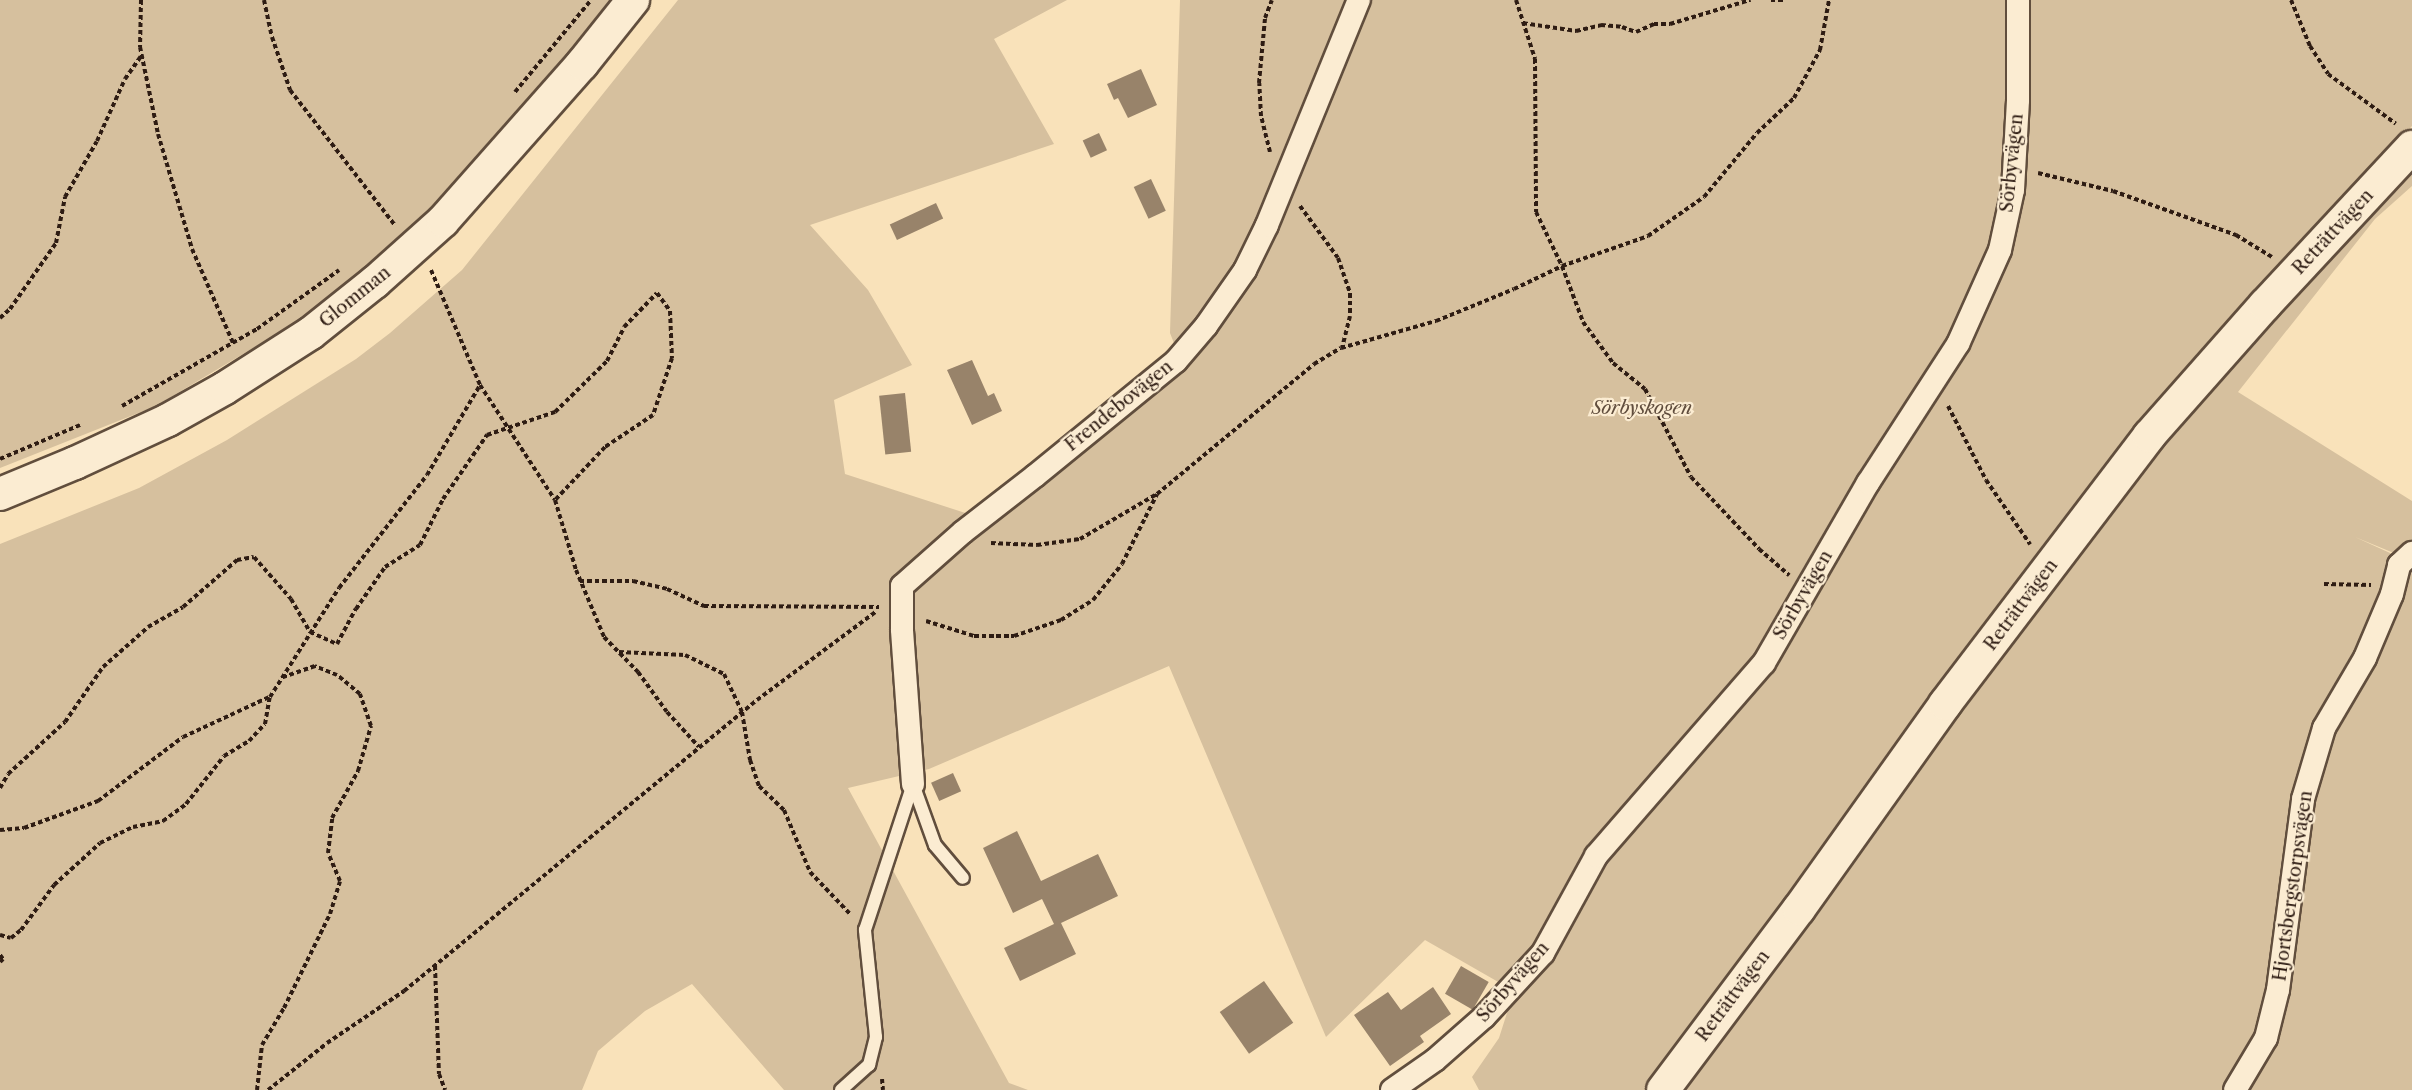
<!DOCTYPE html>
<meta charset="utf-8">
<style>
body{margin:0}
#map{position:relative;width:2412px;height:1090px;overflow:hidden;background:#f9e2ba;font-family:"Libre Caslon Text",serif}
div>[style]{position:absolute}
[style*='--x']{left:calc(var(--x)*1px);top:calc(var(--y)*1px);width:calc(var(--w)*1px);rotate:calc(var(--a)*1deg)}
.green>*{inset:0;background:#d6c09e}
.building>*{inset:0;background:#98836a;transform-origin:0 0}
.path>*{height:4px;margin-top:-2px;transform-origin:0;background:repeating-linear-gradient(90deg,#2e1c13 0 4.5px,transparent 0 7.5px)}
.roads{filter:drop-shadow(2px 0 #614e3d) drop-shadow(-2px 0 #614e3d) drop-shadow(0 2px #614e3d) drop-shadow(0 -2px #614e3d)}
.lane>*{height:12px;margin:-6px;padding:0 6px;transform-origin:6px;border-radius:6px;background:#fbecd2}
.street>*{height:22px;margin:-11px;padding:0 11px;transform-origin:11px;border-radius:11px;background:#fbecd2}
.secondary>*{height:32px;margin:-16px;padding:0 16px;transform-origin:16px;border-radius:16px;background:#fbecd2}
span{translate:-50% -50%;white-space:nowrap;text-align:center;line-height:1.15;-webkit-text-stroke:4.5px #fbecd2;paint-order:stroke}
.street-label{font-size:18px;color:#2e1c13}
.park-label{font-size:18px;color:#604d3d;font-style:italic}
</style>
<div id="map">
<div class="green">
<i style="clip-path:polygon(0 0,616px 0,575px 53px,406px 235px,305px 317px,156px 406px,0 468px)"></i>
<i style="clip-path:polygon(678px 0,1067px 0,994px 39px,1054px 144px,810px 225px,868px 290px,912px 365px,834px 400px,845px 474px,987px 520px,1181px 361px,1170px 333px,1180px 0,2412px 0,2412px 126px,2263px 288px,1656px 1090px,1479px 1090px,1472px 1077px,1499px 1038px,1514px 991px,1425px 940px,1326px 1037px,1169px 666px,929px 769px,848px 788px,1009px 1083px,1028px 1090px,784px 1090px,692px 984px,645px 1011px,598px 1051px,582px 1090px,0 1090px,0 544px,139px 488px,227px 440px,356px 359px,390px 333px,462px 270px)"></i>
<i style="clip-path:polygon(2412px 157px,2412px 186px,2375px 219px,2238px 392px,2412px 501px,2412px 546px,2401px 556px,2355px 537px,2412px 563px,2412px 1090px,1672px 1090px,2117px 489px)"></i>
</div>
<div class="building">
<i style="clip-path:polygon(1141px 69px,1157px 105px,1128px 118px,1118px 98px,1114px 100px,1107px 84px)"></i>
<i style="left:1099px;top:133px;width:19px;height:18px;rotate:65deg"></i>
<i style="left:1151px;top:179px;width:35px;height:19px;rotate:65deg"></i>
<i style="left:936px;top:203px;width:17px;height:51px;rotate:65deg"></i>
<i style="clip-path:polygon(972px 360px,988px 396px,994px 393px,1002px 411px,972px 425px,947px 370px)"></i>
<i style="left:905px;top:393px;width:59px;height:26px;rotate:84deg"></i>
<i style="left:953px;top:773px;width:20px;height:24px;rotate:66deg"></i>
<i style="clip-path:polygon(1017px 831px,1041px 881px,1098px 854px,1118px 896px,1061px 923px,1076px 954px,1020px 981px,1004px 948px,1054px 924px,1042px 899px,1013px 913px,983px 848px)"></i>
<i style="left:1461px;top:966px;width:32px;height:32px;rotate:30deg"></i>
<i style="left:1264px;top:981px;width:51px;height:54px;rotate:55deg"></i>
<i style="clip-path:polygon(1433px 987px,1451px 1014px,1420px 1036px,1424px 1042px,1390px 1066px,1354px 1015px,1388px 992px,1401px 1010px)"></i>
</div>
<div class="path">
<i style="--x:141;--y:0;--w:47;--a:91.2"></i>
<i style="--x:140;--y:47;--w:89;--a:78.3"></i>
<i style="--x:158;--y:134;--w:120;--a:73.5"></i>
<i style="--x:192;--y:249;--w:103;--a:66.4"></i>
<i style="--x:264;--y:0;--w:38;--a:78"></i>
<i style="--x:272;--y:37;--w:56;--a:71.2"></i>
<i style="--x:290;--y:90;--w:170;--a:52.2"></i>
<i style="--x:1516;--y:0;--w:62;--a:72.1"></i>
<i style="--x:1535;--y:59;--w:153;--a:89.6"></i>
<i style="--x:1536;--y:212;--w:60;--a:64.3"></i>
<i style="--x:1562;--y:266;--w:60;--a:69.4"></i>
<i style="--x:1583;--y:322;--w:51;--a:53.8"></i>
<i style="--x:1613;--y:363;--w:41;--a:39.1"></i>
<i style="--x:1645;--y:389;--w:99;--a:62.4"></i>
<i style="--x:1691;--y:477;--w:99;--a:46.6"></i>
<i style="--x:1759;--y:549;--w:40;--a:41"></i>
<i style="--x:1771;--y:0;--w:13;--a:0"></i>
<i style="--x:2291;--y:0;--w:50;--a:67.6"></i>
<i style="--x:2310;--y:46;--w:33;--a:57"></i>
<i style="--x:2328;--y:74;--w:84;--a:36.3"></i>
<i style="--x:1523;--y:23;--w:54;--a:8.6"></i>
<i style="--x:1576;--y:31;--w:26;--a:-13"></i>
<i style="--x:1601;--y:25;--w:21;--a:5"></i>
<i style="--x:1622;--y:27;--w:15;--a:20"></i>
<i style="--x:1636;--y:32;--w:20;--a:-24"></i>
<i style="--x:1654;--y:24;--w:16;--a:0"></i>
<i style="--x:1670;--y:24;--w:84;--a:-16.7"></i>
<i style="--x:515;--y:92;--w:119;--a:-50.4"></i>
<i style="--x:1270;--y:152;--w:37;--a:-104"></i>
<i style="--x:1261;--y:116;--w:33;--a:-93"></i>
<i style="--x:1259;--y:83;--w:65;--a:-84.7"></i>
<i style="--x:1265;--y:18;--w:19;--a:-69"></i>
<i style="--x:2038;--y:173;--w:77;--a:13.5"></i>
<i style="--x:2113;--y:191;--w:131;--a:19.7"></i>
<i style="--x:2236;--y:235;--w:42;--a:31.4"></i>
<i style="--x:1300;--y:206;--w:64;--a:53.8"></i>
<i style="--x:1338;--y:258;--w:37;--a:71"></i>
<i style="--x:1350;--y:293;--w:23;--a:90"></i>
<i style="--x:1350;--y:316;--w:33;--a:104"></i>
<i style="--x:431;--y:270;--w:125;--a:66.9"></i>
<i style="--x:480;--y:385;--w:137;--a:56.9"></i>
<i style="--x:555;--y:500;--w:73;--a:73.3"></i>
<i style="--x:576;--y:570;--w:73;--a:67.3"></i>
<i style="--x:604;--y:637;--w:49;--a:45.8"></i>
<i style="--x:638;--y:672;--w:49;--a:54.1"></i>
<i style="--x:667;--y:712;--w:47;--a:47.6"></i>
<i style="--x:0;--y:318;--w:13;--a:-42"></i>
<i style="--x:10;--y:309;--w:80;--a:-55.1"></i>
<i style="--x:56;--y:243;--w:47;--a:-78.9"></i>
<i style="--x:65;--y:197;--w:64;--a:-60.3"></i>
<i style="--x:97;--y:141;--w:68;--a:-65.7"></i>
<i style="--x:125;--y:79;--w:29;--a:-55"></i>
<i style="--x:122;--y:406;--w:155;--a:-29.7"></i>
<i style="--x:257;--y:329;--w:101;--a:-35.7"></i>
<i style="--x:1948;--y:406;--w:83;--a:62.8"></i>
<i style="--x:1986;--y:480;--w:78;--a:55.5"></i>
<i style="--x:0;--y:459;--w:87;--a:-23"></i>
<i style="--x:991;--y:543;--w:46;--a:2.5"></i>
<i style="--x:1037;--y:545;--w:43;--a:-7.9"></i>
<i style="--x:1080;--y:539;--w:89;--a:-30.3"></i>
<i style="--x:1157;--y:494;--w:204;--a:-39.6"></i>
<i style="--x:1314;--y:364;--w:31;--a:-31"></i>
<i style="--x:1341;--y:348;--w:99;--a:-15.9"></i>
<i style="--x:1436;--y:321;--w:84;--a:-22.3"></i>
<i style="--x:1514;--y:289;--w:53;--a:-25.6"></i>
<i style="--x:1562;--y:266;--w:91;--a:-19.2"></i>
<i style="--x:1648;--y:236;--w:68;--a:-34.9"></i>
<i style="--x:1704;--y:197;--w:83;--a:-50.4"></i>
<i style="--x:1757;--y:133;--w:51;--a:-43.4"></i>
<i style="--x:1794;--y:98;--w:55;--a:-61.6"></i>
<i style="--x:1820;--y:50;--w:51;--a:-79.8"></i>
<i style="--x:580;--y:581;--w:53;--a:0"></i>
<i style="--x:633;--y:581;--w:35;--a:13"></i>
<i style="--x:667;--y:589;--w:41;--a:24.7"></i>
<i style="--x:704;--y:606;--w:175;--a:0.3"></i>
<i style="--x:2324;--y:584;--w:47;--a:1.2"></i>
<i style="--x:926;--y:621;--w:50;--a:17.4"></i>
<i style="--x:974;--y:636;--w:40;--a:0"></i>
<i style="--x:1014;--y:636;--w:50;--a:-18.8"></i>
<i style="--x:1061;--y:620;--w:38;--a:-32"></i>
<i style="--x:1093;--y:600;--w:46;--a:-51.1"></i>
<i style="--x:1122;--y:564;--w:78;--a:-63.4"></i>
<i style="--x:619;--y:652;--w:66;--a:2.6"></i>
<i style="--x:685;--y:655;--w:43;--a:26"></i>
<i style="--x:724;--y:674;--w:42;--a:64.7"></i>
<i style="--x:742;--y:712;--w:49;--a:80.5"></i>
<i style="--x:750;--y:760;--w:28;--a:71"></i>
<i style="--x:759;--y:786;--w:35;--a:44"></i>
<i style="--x:784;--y:810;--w:67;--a:67.2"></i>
<i style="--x:810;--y:872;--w:59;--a:46.4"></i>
<i style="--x:0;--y:788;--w:16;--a:-60"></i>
<i style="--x:8;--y:774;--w:77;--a:-42.4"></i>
<i style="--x:65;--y:722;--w:67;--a:-55.4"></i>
<i style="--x:103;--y:667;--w:60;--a:-41.6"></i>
<i style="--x:148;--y:627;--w:40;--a:-29.7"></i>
<i style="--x:183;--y:607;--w:72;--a:-41"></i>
<i style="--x:237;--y:560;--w:17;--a:-10"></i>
<i style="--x:254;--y:557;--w:56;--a:48.6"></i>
<i style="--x:291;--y:599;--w:38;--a:60"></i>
<i style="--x:310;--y:632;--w:30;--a:24"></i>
<i style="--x:337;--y:644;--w:40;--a:-62"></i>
<i style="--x:356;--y:609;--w:51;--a:-55.4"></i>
<i style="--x:385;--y:567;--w:41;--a:-32.2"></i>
<i style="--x:420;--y:545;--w:51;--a:-63.4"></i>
<i style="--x:443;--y:499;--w:78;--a:-55.5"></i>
<i style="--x:487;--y:435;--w:72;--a:-18.7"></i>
<i style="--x:555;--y:412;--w:73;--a:-44.4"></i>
<i style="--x:607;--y:361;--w:38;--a:-63"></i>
<i style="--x:624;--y:327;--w:47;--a:-45.9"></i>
<i style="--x:657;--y:293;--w:22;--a:54"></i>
<i style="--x:670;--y:311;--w:47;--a:87.6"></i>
<i style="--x:672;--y:358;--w:60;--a:108.4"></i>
<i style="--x:653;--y:415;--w:58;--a:146.3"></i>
<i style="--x:605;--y:447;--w:73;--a:133.3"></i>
<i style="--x:0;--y:830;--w:24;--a:-5"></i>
<i style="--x:24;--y:828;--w:79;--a:-20"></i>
<i style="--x:98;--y:801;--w:106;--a:-37"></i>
<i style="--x:183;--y:737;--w:95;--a:-24.9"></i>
<i style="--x:0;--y:935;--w:11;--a:15"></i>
<i style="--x:11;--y:938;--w:13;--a:-39"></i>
<i style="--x:21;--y:930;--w:56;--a:-53.7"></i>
<i style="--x:54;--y:885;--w:62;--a:-42.4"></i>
<i style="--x:100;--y:843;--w:37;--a:-26"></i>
<i style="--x:133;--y:827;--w:31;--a:-11"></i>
<i style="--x:163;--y:821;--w:29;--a:-36"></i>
<i style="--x:186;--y:804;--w:61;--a:-51.6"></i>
<i style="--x:224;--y:756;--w:29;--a:-31"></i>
<i style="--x:249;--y:741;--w:23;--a:-47"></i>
<i style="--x:265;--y:724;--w:27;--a:-80"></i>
<i style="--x:270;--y:697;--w:129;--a:-57.7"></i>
<i style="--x:339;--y:588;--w:143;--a:-52.1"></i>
<i style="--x:427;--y:475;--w:104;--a:-59.5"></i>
<i style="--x:0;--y:955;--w:5;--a:53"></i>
<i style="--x:3;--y:959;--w:4;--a:135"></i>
<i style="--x:435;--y:966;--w:108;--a:87.9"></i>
<i style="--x:439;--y:1074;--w:17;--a:69"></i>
<i style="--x:882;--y:1079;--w:11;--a:85"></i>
<i style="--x:257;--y:1090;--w:45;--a:-83.7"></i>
<i style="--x:262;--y:1045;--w:43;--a:-59.3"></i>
<i style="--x:284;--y:1008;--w:105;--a:-63.9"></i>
<i style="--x:330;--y:914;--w:34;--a:-73"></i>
<i style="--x:340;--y:881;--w:30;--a:-113"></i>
<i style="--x:328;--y:853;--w:35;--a:-83"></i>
<i style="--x:332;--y:818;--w:54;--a:-61"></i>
<i style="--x:358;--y:771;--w:47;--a:-73.9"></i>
<i style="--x:371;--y:726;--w:34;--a:-109"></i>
<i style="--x:360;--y:694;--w:30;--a:-140"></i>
<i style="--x:337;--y:675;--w:24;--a:-158"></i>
<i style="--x:315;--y:666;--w:34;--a:161"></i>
<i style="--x:268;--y:1090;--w:75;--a:-38.5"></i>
<i style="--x:327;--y:1043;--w:93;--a:-34"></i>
<i style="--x:404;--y:991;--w:457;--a:-39.5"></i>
<i style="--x:757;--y:700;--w:149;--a:-36.6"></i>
</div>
<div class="roads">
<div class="lane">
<i style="--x:913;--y:784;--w:65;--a:70.2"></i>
<i style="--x:935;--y:845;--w:43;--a:49.7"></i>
<i style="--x:841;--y:1090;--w:38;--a:-42"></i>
<i style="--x:869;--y:1065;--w:29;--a:-76"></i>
<i style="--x:876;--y:1037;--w:108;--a:-95.9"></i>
<i style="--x:865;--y:930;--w:154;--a:-71.8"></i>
</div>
<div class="street">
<i style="--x:913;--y:784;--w:155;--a:-94.1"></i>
<i style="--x:902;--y:629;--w:43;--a:-90"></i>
<i style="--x:902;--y:586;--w:81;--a:-41.5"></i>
<i style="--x:963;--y:532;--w:91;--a:-37.9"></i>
<i style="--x:1035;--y:476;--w:182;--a:-39.2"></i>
<i style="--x:1176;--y:361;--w:46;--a:-49.4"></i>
<i style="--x:1206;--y:326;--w:68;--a:-55.1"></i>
<i style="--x:1245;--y:270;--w:50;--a:-63.9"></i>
<i style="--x:1267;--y:225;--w:243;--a:-67.8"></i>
<i style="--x:1392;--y:1090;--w:52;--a:-34.9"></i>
<i style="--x:1435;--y:1060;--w:65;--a:-41.3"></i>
<i style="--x:1484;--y:1017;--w:87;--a:-47.3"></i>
<i style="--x:1543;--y:953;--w:111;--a:-61.3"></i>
<i style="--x:1596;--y:856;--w:256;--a:-49"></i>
<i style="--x:1764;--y:663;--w:208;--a:-60"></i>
<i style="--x:1868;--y:483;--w:166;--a:-57.1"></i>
<i style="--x:1958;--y:344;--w:103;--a:-65.9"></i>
<i style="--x:2000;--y:250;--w:61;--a:-77.8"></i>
<i style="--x:2013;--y:190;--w:90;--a:-86.8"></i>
<i style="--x:2018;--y:100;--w:100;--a:-90"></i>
<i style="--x:2235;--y:1090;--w:61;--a:-59.2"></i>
<i style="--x:2266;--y:1038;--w:49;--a:-76"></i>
<i style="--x:2278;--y:990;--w:193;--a:-82.5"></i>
<i style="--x:2303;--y:799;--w:74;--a:-73.5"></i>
<i style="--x:2324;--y:728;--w:81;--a:-59.6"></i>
<i style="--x:2365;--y:658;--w:69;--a:-67.1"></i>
<i style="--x:2392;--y:594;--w:30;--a:-76"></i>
<i style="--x:2399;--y:565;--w:18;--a:-43"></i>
</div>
<div class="secondary">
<i style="--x:0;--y:494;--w:81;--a:-22.5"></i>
<i style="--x:75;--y:463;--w:102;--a:-24.8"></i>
<i style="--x:168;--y:420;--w:65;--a:-29.3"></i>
<i style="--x:225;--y:388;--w:102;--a:-32.6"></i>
<i style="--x:311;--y:333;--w:82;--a:-38.6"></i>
<i style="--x:375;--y:282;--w:91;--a:-41.9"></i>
<i style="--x:443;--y:221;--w:210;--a:-48.5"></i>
<i style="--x:582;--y:64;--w:82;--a:-51.4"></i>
<i style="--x:1663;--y:1090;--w:226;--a:-53.1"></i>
<i style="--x:1799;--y:909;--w:252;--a:-54.5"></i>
<i style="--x:1945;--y:704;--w:337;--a:-52.7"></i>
<i style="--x:2149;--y:436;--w:175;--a:-48.5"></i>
<i style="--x:2265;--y:305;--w:216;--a:-47.1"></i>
</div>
</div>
<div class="street-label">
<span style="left:2012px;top:163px;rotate:-84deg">Sörbyvägen</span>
<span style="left:2333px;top:232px;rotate:-47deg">Reträttvägen</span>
<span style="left:355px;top:297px;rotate:-39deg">Glomman</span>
<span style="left:1119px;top:406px;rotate:-39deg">Frendebovägen</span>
<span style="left:1803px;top:595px;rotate:-60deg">Sörbyvägen</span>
<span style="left:2021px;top:605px;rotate:-53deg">Reträttvägen</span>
<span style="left:2293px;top:886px;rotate:-82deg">Hjortsbergstorpsvägen</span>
<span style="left:1513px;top:982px;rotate:-49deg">Sörbyvägen</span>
<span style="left:1733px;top:996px;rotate:-53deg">Reträttvägen</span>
</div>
<div class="park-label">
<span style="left:1642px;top:408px">Sörbyskogen</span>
</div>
</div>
